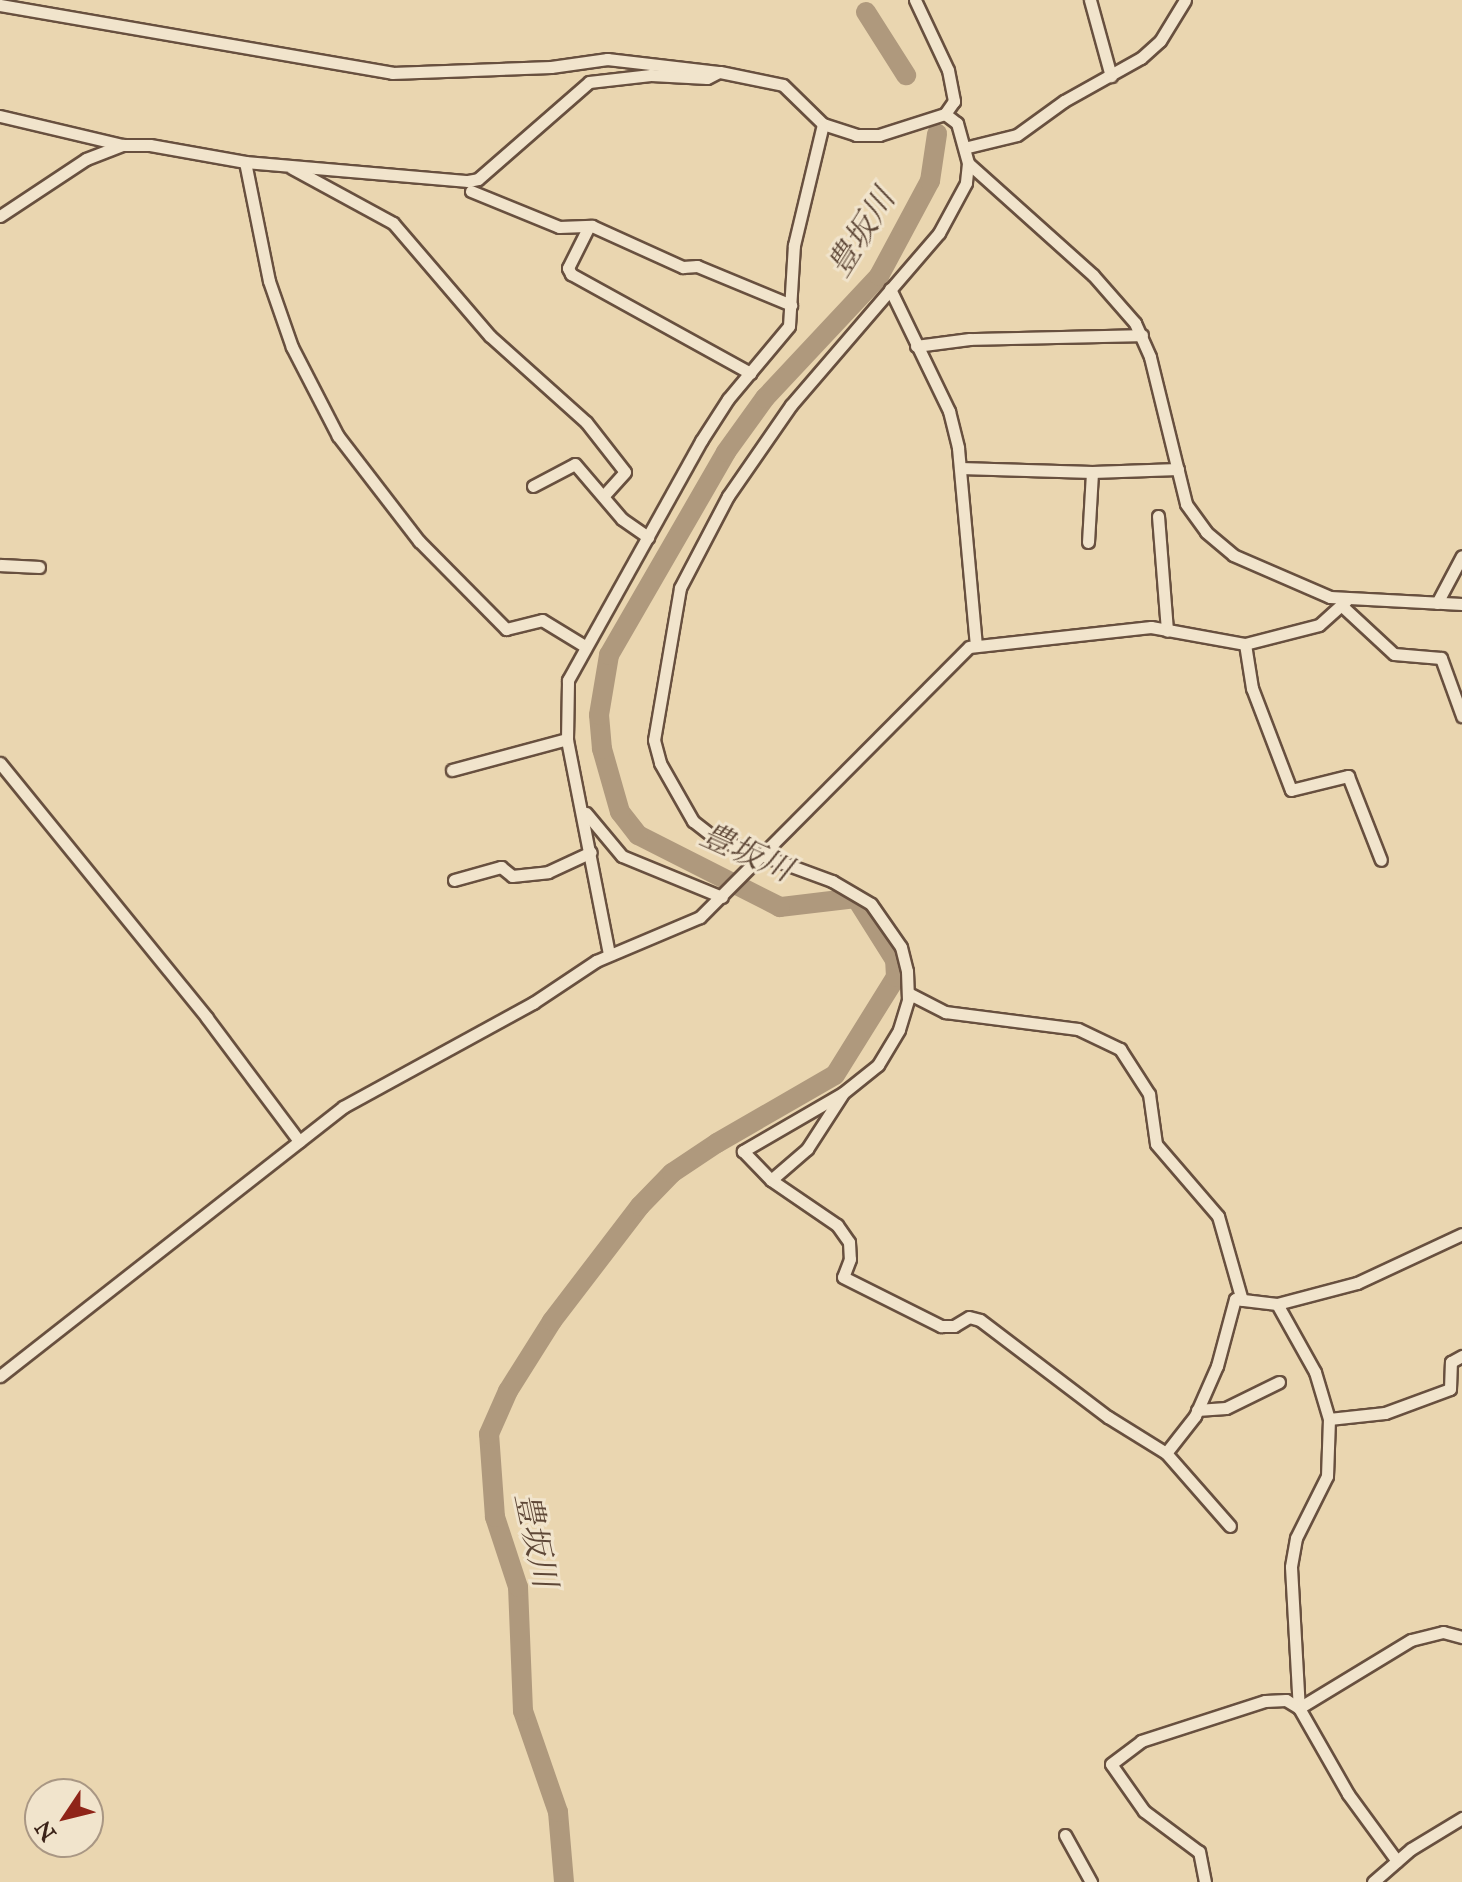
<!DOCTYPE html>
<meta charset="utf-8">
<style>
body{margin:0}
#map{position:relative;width:1462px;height:1882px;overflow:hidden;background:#ead6b0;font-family:"IM FELL Great Primer","Noto Serif JP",serif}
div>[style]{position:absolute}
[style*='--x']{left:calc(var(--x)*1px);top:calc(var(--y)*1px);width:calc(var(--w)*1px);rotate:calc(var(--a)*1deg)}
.river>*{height:20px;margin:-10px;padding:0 10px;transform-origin:10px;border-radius:10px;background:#af997d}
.roads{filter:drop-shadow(2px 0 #68503f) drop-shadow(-2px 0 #68503f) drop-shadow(0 2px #68503f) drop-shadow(0 -2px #68503f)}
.minor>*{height:11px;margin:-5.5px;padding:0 5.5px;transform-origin:5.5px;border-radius:5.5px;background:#f1e4cc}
span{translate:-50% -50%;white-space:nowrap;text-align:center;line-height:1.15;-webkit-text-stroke:6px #f1e4cc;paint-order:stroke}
.water-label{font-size:32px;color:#5e4737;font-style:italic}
.north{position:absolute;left:24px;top:1778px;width:80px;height:80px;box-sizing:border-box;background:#f1e4cc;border:2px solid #a99784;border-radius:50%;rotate:235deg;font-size:22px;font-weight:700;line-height:32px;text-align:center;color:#3c2419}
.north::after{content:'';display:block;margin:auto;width:28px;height:36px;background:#8f2418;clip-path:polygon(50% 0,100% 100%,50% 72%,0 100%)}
</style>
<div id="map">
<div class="river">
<i style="--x:866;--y:12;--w:75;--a:57.6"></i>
<i style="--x:564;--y:1882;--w:70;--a:-94.9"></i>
<i style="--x:558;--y:1812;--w:107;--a:-109.1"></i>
<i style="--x:523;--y:1711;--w:124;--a:-92.3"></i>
<i style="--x:518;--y:1587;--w:74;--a:-108.2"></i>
<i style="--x:495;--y:1517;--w:83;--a:-94.1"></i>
<i style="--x:489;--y:1434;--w:47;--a:-66.2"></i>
<i style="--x:508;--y:1391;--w:83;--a:-57.8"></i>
<i style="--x:552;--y:1321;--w:145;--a:-52.6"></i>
<i style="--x:640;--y:1206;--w:46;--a:-45.9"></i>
<i style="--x:672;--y:1173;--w:54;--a:-33.7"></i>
<i style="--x:717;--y:1143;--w:136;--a:-30"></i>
<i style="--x:835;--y:1075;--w:115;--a:-58.1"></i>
<i style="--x:896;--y:977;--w:17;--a:-93"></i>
<i style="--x:895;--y:960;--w:73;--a:-122.2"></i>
<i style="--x:856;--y:898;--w:77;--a:173.2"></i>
<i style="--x:780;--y:907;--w:159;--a:-153.1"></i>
<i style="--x:638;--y:835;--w:29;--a:-128"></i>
<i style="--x:620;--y:812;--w:66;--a:-105.9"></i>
<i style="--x:602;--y:749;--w:34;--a:-95"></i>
<i style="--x:599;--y:715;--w:61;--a:-80.5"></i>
<i style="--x:609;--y:655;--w:234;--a:-60"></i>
<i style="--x:726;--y:452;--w:67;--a:-54.2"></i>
<i style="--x:765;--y:398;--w:167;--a:-46.9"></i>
<i style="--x:879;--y:276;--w:108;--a:-61.8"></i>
<i style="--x:930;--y:181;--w:48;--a:-81.5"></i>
</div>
<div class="roads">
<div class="minor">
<i style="--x:915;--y:0;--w:77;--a:64.8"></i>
<i style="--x:948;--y:70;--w:32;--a:79"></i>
<i style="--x:954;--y:101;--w:16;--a:125"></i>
<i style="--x:1090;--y:0;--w:79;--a:74.6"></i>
<i style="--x:0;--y:5;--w:398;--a:9.8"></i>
<i style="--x:392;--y:73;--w:159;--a:-2.2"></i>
<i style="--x:551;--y:67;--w:57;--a:-8.1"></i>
<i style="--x:607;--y:59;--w:114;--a:6.6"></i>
<i style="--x:720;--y:72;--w:64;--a:11.7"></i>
<i style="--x:783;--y:85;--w:56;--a:44.3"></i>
<i style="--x:823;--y:124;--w:35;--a:18"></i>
<i style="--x:856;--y:135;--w:23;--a:0"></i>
<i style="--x:879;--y:135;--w:69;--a:-17.7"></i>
<i style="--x:945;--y:114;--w:15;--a:37"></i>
<i style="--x:957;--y:123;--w:41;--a:74.6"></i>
<i style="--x:968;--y:163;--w:168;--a:41.9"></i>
<i style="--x:1093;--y:275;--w:64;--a:48.8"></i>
<i style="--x:1135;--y:323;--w:37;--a:66"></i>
<i style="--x:1150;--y:357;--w:151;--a:76.2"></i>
<i style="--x:1186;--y:504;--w:34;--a:54"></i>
<i style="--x:1206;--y:532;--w:35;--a:40"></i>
<i style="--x:1233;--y:555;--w:106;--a:23.4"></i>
<i style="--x:1330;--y:597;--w:132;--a:3"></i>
<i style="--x:0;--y:116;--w:126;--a:13.3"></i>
<i style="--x:968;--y:147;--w:50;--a:-13.8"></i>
<i style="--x:1017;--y:135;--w:58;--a:-35.9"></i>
<i style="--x:1064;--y:101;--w:88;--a:-29.2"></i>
<i style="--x:1141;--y:58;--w:25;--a:-42"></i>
<i style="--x:1160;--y:41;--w:48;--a:-58.6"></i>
<i style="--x:245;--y:162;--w:121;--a:78.6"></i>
<i style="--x:269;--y:281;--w:70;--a:70.8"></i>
<i style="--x:292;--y:347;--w:100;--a:62.7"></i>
<i style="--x:338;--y:436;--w:133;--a:52.4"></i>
<i style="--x:419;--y:541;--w:124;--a:45.3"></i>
<i style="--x:506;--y:629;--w:37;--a:-14"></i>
<i style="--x:542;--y:620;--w:48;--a:31.4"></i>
<i style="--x:968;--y:163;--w:20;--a:96"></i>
<i style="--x:966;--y:183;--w:57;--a:118.4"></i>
<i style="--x:939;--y:233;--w:227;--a:130.7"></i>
<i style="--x:791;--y:405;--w:111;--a:124.7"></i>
<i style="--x:728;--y:496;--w:104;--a:117.6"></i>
<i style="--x:680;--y:588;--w:154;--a:99.7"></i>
<i style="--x:654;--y:740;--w:24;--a:75"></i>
<i style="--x:660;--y:763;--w:67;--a:60.4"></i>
<i style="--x:693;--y:821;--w:28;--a:38"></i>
<i style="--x:715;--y:838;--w:125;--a:20.2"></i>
<i style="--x:832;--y:881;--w:45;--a:30.5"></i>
<i style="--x:871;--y:904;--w:52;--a:55.1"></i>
<i style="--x:901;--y:947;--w:25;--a:76"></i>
<i style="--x:907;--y:971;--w:29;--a:88"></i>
<i style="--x:908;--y:1000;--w:31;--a:107"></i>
<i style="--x:899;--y:1030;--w:41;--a:121"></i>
<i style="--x:878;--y:1065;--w:45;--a:141.3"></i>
<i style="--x:843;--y:1093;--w:116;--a:149.9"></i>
<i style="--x:743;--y:1151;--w:40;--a:46"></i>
<i style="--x:771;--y:1180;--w:80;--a:34.3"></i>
<i style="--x:837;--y:1225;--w:21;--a:55"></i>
<i style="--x:849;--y:1242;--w:17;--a:87"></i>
<i style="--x:850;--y:1259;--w:19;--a:111"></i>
<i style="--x:843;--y:1277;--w:110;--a:26.6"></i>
<i style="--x:941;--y:1326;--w:13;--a:0"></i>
<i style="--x:954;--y:1326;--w:17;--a:-31"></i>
<i style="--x:969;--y:1317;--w:11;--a:15"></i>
<i style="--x:980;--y:1320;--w:161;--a:37.2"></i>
<i style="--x:1108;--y:1417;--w:68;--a:31.8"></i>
<i style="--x:1166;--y:1453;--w:97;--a:48.8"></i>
<i style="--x:292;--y:168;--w:115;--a:28.6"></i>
<i style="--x:393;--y:223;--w:149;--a:49.4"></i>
<i style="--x:490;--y:336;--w:129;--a:41.9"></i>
<i style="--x:586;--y:422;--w:63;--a:52"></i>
<i style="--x:625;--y:472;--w:30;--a:132"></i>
<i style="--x:471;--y:191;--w:95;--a:22.2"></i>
<i style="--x:559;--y:227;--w:33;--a:-2"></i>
<i style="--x:592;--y:226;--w:100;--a:24.3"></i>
<i style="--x:683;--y:267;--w:14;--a:-4"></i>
<i style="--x:697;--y:266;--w:102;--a:22.5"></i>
<i style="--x:0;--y:216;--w:103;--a:-33.5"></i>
<i style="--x:86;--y:159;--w:40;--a:-21"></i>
<i style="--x:123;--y:145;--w:27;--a:0"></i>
<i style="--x:150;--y:145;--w:97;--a:10.1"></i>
<i style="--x:245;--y:162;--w:224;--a:4.9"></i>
<i style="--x:468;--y:181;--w:10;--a:-11"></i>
<i style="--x:478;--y:179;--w:147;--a:-41.1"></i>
<i style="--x:589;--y:82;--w:62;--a:-6.4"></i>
<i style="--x:651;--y:75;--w:56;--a:3.1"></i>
<i style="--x:707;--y:78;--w:13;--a:-27"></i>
<i style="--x:589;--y:226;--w:47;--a:116.6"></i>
<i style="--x:568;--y:268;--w:7;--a:63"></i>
<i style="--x:571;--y:274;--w:205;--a:28.9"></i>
<i style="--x:890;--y:289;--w:136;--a:64.2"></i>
<i style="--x:949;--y:411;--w:38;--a:76"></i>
<i style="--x:958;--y:448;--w:198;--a:84.8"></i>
<i style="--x:916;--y:346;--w:54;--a:-7.4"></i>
<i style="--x:970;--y:339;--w:172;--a:-1.3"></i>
<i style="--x:960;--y:468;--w:132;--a:1.7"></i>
<i style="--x:533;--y:486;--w:47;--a:-27.6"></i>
<i style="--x:575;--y:464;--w:72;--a:49.5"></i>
<i style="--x:622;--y:519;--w:32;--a:35"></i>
<i style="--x:1158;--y:516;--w:115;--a:85.5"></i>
<i style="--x:1088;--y:542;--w:70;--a:-86.7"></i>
<i style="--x:1092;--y:472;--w:86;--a:-2"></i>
<i style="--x:0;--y:565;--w:39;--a:3"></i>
<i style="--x:1437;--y:603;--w:53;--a:-62"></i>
<i style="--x:1341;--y:605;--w:72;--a:42.8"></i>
<i style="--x:1394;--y:654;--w:47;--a:4.9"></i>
<i style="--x:1441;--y:658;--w:62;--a:70.1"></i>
<i style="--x:1245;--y:644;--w:45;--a:81"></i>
<i style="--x:1252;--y:688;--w:109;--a:69.1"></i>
<i style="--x:1291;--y:790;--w:59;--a:-13.8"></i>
<i style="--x:1348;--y:776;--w:90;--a:68.6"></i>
<i style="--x:0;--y:763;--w:328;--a:50.9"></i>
<i style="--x:207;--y:1018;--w:154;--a:53.2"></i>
<i style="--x:452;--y:770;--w:119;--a:-15.1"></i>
<i style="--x:586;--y:813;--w:56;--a:50.1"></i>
<i style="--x:622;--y:856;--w:108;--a:22.3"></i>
<i style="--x:454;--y:880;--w:49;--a:-15.5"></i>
<i style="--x:501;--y:867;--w:14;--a:39"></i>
<i style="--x:512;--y:876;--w:36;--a:-6"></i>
<i style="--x:548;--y:872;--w:47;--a:-24.9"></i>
<i style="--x:609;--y:954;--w:219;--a:-101.1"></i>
<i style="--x:567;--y:739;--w:59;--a:-89"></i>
<i style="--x:568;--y:680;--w:274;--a:-60.9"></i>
<i style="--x:701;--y:441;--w:50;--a:-57.3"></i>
<i style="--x:728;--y:399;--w:95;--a:-50.1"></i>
<i style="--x:789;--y:326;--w:81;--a:-86.5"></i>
<i style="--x:794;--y:245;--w:124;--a:-76.5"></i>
<i style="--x:908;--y:993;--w:42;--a:27.2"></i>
<i style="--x:945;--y:1012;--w:134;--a:7.3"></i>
<i style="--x:1078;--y:1029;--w:47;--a:25.5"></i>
<i style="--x:1120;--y:1049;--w:54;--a:57.2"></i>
<i style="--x:1149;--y:1094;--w:50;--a:82"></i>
<i style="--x:1156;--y:1144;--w:95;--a:49.3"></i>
<i style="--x:1218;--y:1216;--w:87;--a:74.1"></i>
<i style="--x:771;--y:1180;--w:48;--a:-40.7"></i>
<i style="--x:807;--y:1149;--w:64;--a:-57.1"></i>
<i style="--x:1277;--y:1304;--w:83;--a:-14.7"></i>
<i style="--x:1357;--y:1283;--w:116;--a:-25"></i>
<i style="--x:0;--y:1376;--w:436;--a:-38.1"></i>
<i style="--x:343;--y:1107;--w:217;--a:-28.7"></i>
<i style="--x:533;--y:1003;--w:76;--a:-33.7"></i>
<i style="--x:596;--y:961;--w:113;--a:-22.9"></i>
<i style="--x:700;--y:917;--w:381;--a:-45.1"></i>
<i style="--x:969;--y:647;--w:183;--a:-6.3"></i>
<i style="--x:1151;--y:627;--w:96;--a:10.3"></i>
<i style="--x:1245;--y:644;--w:76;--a:-14.4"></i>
<i style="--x:1319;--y:625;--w:36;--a:-42"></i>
<i style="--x:1197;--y:1410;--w:29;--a:-4"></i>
<i style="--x:1226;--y:1408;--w:59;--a:-26.1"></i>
<i style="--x:1329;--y:1419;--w:57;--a:92"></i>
<i style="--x:1327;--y:1476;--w:69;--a:116.6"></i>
<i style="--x:1296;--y:1538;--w:29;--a:100"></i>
<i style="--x:1291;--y:1567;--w:141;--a:86.8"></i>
<i style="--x:1299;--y:1708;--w:131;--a:-31.3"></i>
<i style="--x:1411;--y:1640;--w:33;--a:-14"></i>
<i style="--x:1443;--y:1632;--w:20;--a:15"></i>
<i style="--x:1166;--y:1453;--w:47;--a:-51.9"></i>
<i style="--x:1195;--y:1416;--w:55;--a:-66.3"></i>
<i style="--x:1217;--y:1366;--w:69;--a:-75"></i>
<i style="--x:1235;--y:1299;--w:42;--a:6.8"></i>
<i style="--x:1277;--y:1304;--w:78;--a:60.8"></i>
<i style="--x:1315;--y:1372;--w:49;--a:73.4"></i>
<i style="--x:1329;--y:1419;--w:56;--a:-6.1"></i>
<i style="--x:1385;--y:1413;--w:69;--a:-20.3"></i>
<i style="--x:1450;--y:1389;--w:27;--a:-88"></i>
<i style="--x:1451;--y:1362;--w:13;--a:-29"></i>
<i style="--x:1065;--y:1835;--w:54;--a:61"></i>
<i style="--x:1205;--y:1882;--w:31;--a:-101"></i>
<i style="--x:1199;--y:1852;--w:69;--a:-143.3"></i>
<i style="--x:1144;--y:1811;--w:57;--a:-125.1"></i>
<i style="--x:1111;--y:1764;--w:38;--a:-37"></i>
<i style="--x:1141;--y:1741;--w:130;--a:-17.9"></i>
<i style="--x:1265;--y:1701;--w:21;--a:-3"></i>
<i style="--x:1286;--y:1700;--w:15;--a:32"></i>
<i style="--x:1299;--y:1708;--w:99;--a:60.3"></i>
<i style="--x:1348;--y:1794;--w:83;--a:53.8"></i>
<i style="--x:1373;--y:1882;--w:50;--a:-41"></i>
<i style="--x:1411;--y:1849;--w:60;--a:-31.3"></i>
</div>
</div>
<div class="water-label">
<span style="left:862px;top:233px;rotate:-58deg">豊坂川</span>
<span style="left:746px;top:853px;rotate:24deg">豊坂川</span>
<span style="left:535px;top:1540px;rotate:78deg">豊坂川</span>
</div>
<div class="north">N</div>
</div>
